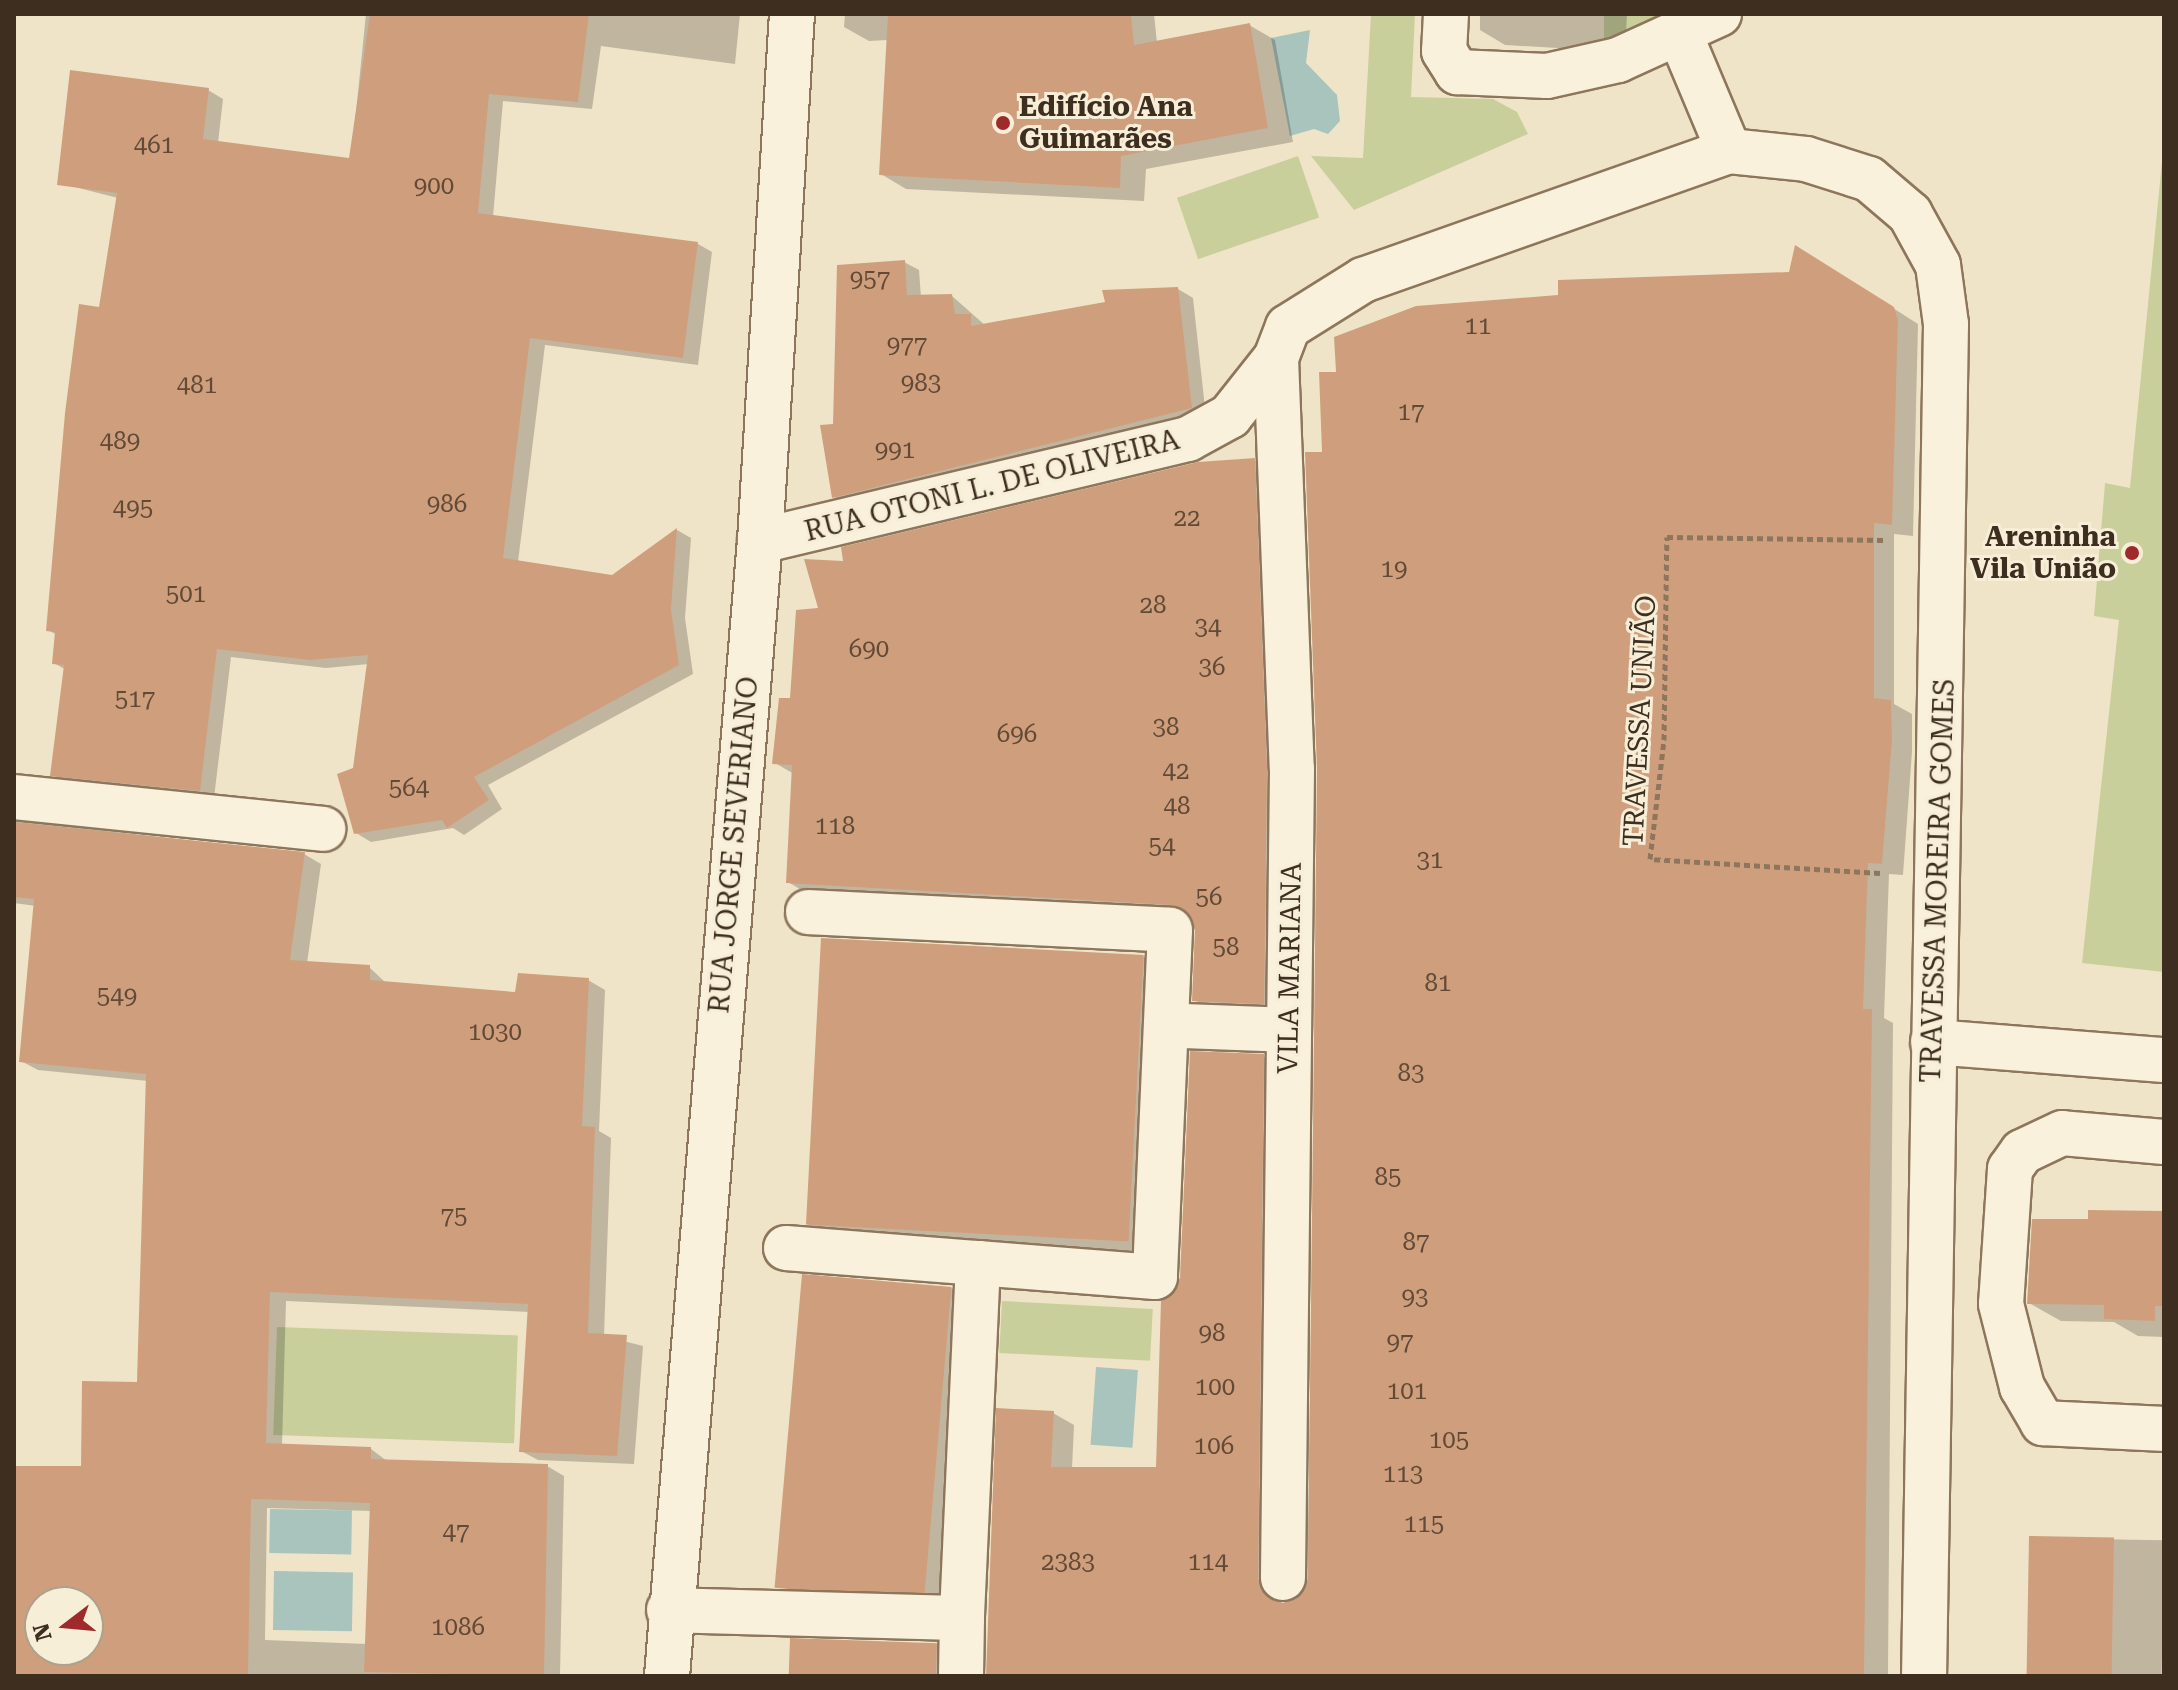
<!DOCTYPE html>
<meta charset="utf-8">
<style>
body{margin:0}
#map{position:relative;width:2178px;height:1690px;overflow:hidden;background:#f0e4c8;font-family:"Roboto Serif",serif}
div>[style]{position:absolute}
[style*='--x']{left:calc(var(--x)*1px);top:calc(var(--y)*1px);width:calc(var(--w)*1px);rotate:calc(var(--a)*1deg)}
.green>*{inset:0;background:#c9cf9b;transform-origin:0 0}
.water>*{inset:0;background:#a9c4bc;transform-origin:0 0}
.shadow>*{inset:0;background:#0003;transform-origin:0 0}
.building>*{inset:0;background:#cf9f7d;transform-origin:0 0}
.path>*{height:5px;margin-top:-2.5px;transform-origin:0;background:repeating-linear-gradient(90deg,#8d765c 0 6px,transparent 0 10px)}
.roads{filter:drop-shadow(2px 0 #8d765c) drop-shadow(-2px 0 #8d765c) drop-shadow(0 2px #8d765c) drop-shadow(0 -2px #8d765c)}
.minor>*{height:44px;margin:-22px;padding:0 22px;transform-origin:22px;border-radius:22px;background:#faf1dc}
.dots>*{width:22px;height:22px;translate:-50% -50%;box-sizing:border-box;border:4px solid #f7eed8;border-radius:50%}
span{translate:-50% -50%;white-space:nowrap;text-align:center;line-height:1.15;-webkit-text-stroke:6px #f7eed8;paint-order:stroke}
.number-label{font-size:24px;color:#624a37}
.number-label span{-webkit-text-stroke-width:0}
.poi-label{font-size:28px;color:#3d2e20;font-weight:700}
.left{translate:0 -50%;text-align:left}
.right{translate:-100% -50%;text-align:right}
.street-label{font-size:28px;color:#3d2e20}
.frame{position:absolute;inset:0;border:16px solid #3d2e20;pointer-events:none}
.north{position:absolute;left:24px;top:1586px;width:80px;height:80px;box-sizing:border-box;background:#f7eed8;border:2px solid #ada18e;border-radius:50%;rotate:254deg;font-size:22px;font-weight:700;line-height:32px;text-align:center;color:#3d2e20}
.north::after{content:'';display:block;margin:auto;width:28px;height:36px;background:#9e2a2b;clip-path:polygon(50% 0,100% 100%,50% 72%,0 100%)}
</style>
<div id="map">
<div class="green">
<i style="clip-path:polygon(1371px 14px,1415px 14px,1411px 97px,1493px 99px,1517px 112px,1528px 134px,1354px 210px,1311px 156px,1363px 158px)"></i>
<i style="clip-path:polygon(1604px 14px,1662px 14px,1604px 47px)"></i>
<i style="clip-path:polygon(2164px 141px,2164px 972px,2082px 963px,2119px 620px,2094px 616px,2105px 483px,2130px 488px)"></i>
<i style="left:1298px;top:156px;width:65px;height:128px;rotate:71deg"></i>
<i style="left:1002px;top:1301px;width:151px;height:52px;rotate:3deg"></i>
<i style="left:277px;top:1327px;width:241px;height:108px;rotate:2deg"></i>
</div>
<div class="water">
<i style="clip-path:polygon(1310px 30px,1306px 63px,1337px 95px,1340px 121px,1328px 134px,1314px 129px,1290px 136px,1271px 38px)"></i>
<i style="left:1096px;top:1367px;width:42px;height:78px;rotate:4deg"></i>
<i style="left:270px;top:1509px;width:82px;height:44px;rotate:1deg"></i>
<i style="left:274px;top:1571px;width:79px;height:59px;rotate:1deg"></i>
</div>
<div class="shadow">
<i style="clip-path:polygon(366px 14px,740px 14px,735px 64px,601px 46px,592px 109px,503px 101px,493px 217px,698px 244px,712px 252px,698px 365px,545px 345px,518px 562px,612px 577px,677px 530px,691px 538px,685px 618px,693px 674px,488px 785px,502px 809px,464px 835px,453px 828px,371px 842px,356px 833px,355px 769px,369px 664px,326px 668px,231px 657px,214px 798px,67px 783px,52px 775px,66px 670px,54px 663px,57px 635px,48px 630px,118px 198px,59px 183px,208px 90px,223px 99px,218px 143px,351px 160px)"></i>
<i style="clip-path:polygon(845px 14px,1154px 14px,1157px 43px,1249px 25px,1275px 40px,1293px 142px,1146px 169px,1144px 201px,906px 189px,881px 174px,888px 40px,869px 41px,844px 27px)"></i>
<i style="clip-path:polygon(1480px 14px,1627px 14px,1625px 52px,1505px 45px,1480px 30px)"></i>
<i style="clip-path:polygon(1816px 259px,1918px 324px,1913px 536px,1894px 534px,1894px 704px,1912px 714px,1912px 752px,1903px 875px,1889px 874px,1884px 1018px,1893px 1023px,1888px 1676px,988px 1676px,1053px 1413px,1074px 1425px,1072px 1469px,1158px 1469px,1182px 1279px,1263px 1056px,1284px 1068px,1279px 1591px,1282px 1605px,1307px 1591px,1324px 454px,1338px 374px,1791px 274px)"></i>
<i style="clip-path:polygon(904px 262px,919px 270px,921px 297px,952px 296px,986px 326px,1178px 289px,1193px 298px,1206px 417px,849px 505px,834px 497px,835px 426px)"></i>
<i style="clip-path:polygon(1254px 460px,1274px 471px,1284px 1014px,1214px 1011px,1194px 1000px,1197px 930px,1189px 915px,808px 894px,788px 882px,794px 774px,775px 763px,821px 610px,846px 563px)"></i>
<i style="clip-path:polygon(evenodd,14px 820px,304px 854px,321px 864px,307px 963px,369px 967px,386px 983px,517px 994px,588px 980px,605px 990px,599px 1131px,611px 1138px,604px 1336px,643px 1346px,634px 1464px,538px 1460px,521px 1451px,530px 1312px,286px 1301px,282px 1446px,371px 1449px,387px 1461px,547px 1466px,564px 1476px,560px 1676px,14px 1676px,14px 1468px,83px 1468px,139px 1384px,148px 1081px,38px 1070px,21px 1061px,36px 906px,14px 903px,14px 820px,267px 1508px,372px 1511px,367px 1644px,265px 1640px,267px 1508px,14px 820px,40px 1602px,88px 1602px,88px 1650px,40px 1650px,40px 1602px)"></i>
<i style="clip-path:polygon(1143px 956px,1184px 979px,1171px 1272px,846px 1246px,806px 1223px)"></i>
<i style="clip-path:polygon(2164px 1217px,2164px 1337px,2138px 1336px,2114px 1322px,2061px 1321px,2029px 1303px)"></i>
<i style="clip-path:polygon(951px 1288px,992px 1311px,978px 1614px,824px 1610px,784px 1587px)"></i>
<i style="left:2031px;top:1538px;width:133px;height:139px;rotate:1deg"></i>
<i style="clip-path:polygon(936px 1644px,957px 1657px,958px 1676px,789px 1676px)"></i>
</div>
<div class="building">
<i style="clip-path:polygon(370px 14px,589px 14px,578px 102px,489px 94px,478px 213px,698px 242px,683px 358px,530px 338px,503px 558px,612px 575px,677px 528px,671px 609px,679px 665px,474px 777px,489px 800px,447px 828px,442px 820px,354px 834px,337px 774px,353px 768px,368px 655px,310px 660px,217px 649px,200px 791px,50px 776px,64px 665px,52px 664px,55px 632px,46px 631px,65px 413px,79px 304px,99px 307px,117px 193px,57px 185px,70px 70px,209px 88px,203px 139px,349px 158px)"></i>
<i style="clip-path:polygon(888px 14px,1131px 14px,1134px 45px,1250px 23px,1268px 128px,1121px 156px,1120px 188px,879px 175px)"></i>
<i style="clip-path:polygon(1795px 245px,1894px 307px,1898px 320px,1892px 525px,1874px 523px,1874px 698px,1891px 700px,1892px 739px,1882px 864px,1868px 863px,1863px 1009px,1872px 1009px,1864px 1676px,986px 1676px,996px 1408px,1054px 1411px,1051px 1467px,1156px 1467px,1161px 1301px,1180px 1278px,1190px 1051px,1264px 1054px,1258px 1578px,1262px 1591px,1282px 1603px,1296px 1599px,1308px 1579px,1317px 769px,1305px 452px,1322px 452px,1319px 372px,1336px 372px,1334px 337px,1416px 306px,1558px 295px,1558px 280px,1789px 272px)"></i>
<i style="clip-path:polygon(905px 260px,907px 295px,952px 294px,955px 314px,971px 314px,971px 326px,1105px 302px,1102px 290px,1178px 287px,1192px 408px,832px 498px,820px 425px,833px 424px,837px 265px)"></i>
<i style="clip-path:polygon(1255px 458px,1267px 769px,1264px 1004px,1192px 1001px,1195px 930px,1184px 909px,1172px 905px,786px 883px,792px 765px,772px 764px,779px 698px,790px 698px,796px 610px,818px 608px,804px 559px,843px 561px,841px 547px,1198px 462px)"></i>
<i style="clip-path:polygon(evenodd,14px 822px,305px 852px,290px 960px,370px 965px,370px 980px,515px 992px,518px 973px,589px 978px,582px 1126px,595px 1127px,588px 1333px,627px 1335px,617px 1456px,519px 1452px,528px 1304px,270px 1292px,266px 1443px,371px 1447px,371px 1477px,371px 1459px,548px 1464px,544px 1676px,364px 1672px,370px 1503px,251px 1499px,248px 1676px,14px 1676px,14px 1466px,81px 1466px,82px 1381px,137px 1382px,146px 1074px,19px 1062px,34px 899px,14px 897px,14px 822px,40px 1602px,88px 1602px,88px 1650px,40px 1650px,40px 1602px)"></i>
<i style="left:821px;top:938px;width:323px;height:287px;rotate:3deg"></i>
<i style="clip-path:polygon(2088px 1210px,2164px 1211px,2164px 1306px,2155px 1306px,2155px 1321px,2104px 1319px,2104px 1305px,2027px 1304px,2032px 1219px,2088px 1219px)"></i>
<i style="left:802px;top:1274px;width:150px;height:315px;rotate:5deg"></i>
<i style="left:2029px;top:1536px;width:85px;height:141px;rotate:1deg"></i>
<i style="left:790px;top:1638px;width:147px;height:38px;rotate:2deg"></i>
</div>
<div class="path">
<i style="--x:1880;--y:873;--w:230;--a:-176.5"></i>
<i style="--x:1650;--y:859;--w:120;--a:-83.3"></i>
<i style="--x:1664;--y:740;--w:203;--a:-89.2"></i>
<i style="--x:1667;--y:537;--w:218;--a:0.8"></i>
</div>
<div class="roads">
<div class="minor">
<i style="--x:1446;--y:14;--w:37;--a:93"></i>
<i style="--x:1444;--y:51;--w:25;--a:58"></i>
<i style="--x:1457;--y:72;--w:90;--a:2.5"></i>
<i style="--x:1547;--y:76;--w:73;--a:-12.7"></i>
<i style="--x:1618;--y:60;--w:111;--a:-24.5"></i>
<i style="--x:1679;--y:32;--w:129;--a:67.2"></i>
<i style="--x:1276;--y:358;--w:411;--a:87.8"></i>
<i style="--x:1292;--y:769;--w:809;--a:90.64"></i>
<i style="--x:760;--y:541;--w:440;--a:-13.4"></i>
<i style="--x:1188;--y:439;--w:48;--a:-28.7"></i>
<i style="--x:1230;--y:416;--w:74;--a:-51.6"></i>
<i style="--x:1276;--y:358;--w:33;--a:-69"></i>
<i style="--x:1288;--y:327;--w:89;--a:-32.1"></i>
<i style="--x:1363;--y:280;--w:388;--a:-19.4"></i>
<i style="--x:1729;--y:151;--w:77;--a:5.9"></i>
<i style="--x:1806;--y:159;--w:66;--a:17.6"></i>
<i style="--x:1869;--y:179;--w:54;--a:40.5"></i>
<i style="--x:1910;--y:214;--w:58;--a:61.2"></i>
<i style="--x:1938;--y:265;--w:60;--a:82.3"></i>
<i style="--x:1946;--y:324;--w:1352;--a:90.93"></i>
<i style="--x:14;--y:797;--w:311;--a:5.9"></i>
<i style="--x:808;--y:912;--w:362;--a:2.8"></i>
<i style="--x:1170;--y:930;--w:347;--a:92.5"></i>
<i style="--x:1155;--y:1277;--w:178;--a:-175.5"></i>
<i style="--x:1185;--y:1026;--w:104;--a:2.2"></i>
<i style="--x:1933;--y:1042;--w:232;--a:4.5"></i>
<i style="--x:2164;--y:1142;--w:102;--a:-175"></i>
<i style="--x:2062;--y:1133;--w:44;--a:154.6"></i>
<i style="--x:2022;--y:1152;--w:21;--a:125"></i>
<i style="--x:2010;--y:1169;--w:135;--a:93.8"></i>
<i style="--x:2001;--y:1304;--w:86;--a:75.8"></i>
<i style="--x:2022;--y:1387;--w:42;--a:59.7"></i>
<i style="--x:2043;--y:1423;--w:121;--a:2.8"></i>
<i style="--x:786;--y:1248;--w:193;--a:4.5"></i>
<i style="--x:978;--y:1263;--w:355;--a:92.6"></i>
<i style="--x:669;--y:1610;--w:293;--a:1.6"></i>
<i style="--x:962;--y:1618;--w:58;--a:91"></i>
<i style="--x:667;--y:1676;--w:1139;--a:-85.32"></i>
<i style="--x:760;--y:541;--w:528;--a:-86.53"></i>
</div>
</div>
<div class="dots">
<i style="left:1003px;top:123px;background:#9e2a2b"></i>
<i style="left:2132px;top:553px;background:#9e2a2b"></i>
</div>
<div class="number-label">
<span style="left:154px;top:146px">461</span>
<span style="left:434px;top:187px">900</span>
<span style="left:870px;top:280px">957</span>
<span style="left:1478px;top:327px">11</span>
<span style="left:907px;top:346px">977</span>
<span style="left:921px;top:384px">983</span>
<span style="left:197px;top:386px">481</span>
<span style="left:1411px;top:413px">17</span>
<span style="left:120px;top:442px">489</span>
<span style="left:895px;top:451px">991</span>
<span style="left:447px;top:505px">986</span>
<span style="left:133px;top:509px">495</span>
<span style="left:1187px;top:519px">22</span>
<span style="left:1394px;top:570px">19</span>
<span style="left:186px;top:595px">501</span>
<span style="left:1153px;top:606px">28</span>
<span style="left:1208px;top:628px">34</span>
<span style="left:869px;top:650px">690</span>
<span style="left:1212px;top:668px">36</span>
<span style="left:135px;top:700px">517</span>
<span style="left:1166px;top:728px">38</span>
<span style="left:1017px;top:735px">696</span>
<span style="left:1176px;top:772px">42</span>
<span style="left:409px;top:789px">564</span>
<span style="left:1177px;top:807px">48</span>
<span style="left:835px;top:827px">118</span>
<span style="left:1162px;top:847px">54</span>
<span style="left:1430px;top:861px">31</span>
<span style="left:1209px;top:898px">56</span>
<span style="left:1226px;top:948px">58</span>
<span style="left:1438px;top:984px">81</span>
<span style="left:117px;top:997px">549</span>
<span style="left:495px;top:1033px">1030</span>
<span style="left:1411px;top:1074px">83</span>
<span style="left:1388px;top:1178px">85</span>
<span style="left:454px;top:1217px">75</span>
<span style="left:1416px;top:1243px">87</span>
<span style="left:1415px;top:1298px">93</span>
<span style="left:1212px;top:1334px">98</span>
<span style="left:1400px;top:1343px">97</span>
<span style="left:1215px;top:1388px">100</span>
<span style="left:1407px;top:1392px">101</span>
<span style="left:1449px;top:1441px">105</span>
<span style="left:1214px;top:1447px">106</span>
<span style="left:1403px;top:1475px">113</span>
<span style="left:1424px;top:1525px">115</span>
<span style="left:456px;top:1533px">47</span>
<span style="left:1068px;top:1563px">2383</span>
<span style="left:1208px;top:1563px">114</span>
<span style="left:458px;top:1628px">1086</span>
</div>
<div class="poi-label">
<span class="left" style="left:1019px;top:123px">Edifício Ana<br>Guimarães</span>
<span class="right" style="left:2116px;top:553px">Areninha<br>Vila União</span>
</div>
<div class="street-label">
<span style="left:992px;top:486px;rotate:-14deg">RUA OTONI L. DE OLIVEIRA</span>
<span style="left:1640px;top:721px;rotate:-87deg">TRAVESSA UNIÃO</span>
<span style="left:734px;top:845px;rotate:-85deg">RUA JORGE SEVERIANO</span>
<span style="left:1938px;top:881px;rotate:-88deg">TRAVESSA MOREIRA GOMES</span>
<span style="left:1290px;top:968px;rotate:-89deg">VILA MARIANA</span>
</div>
<div class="frame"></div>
<div class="north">N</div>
</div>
